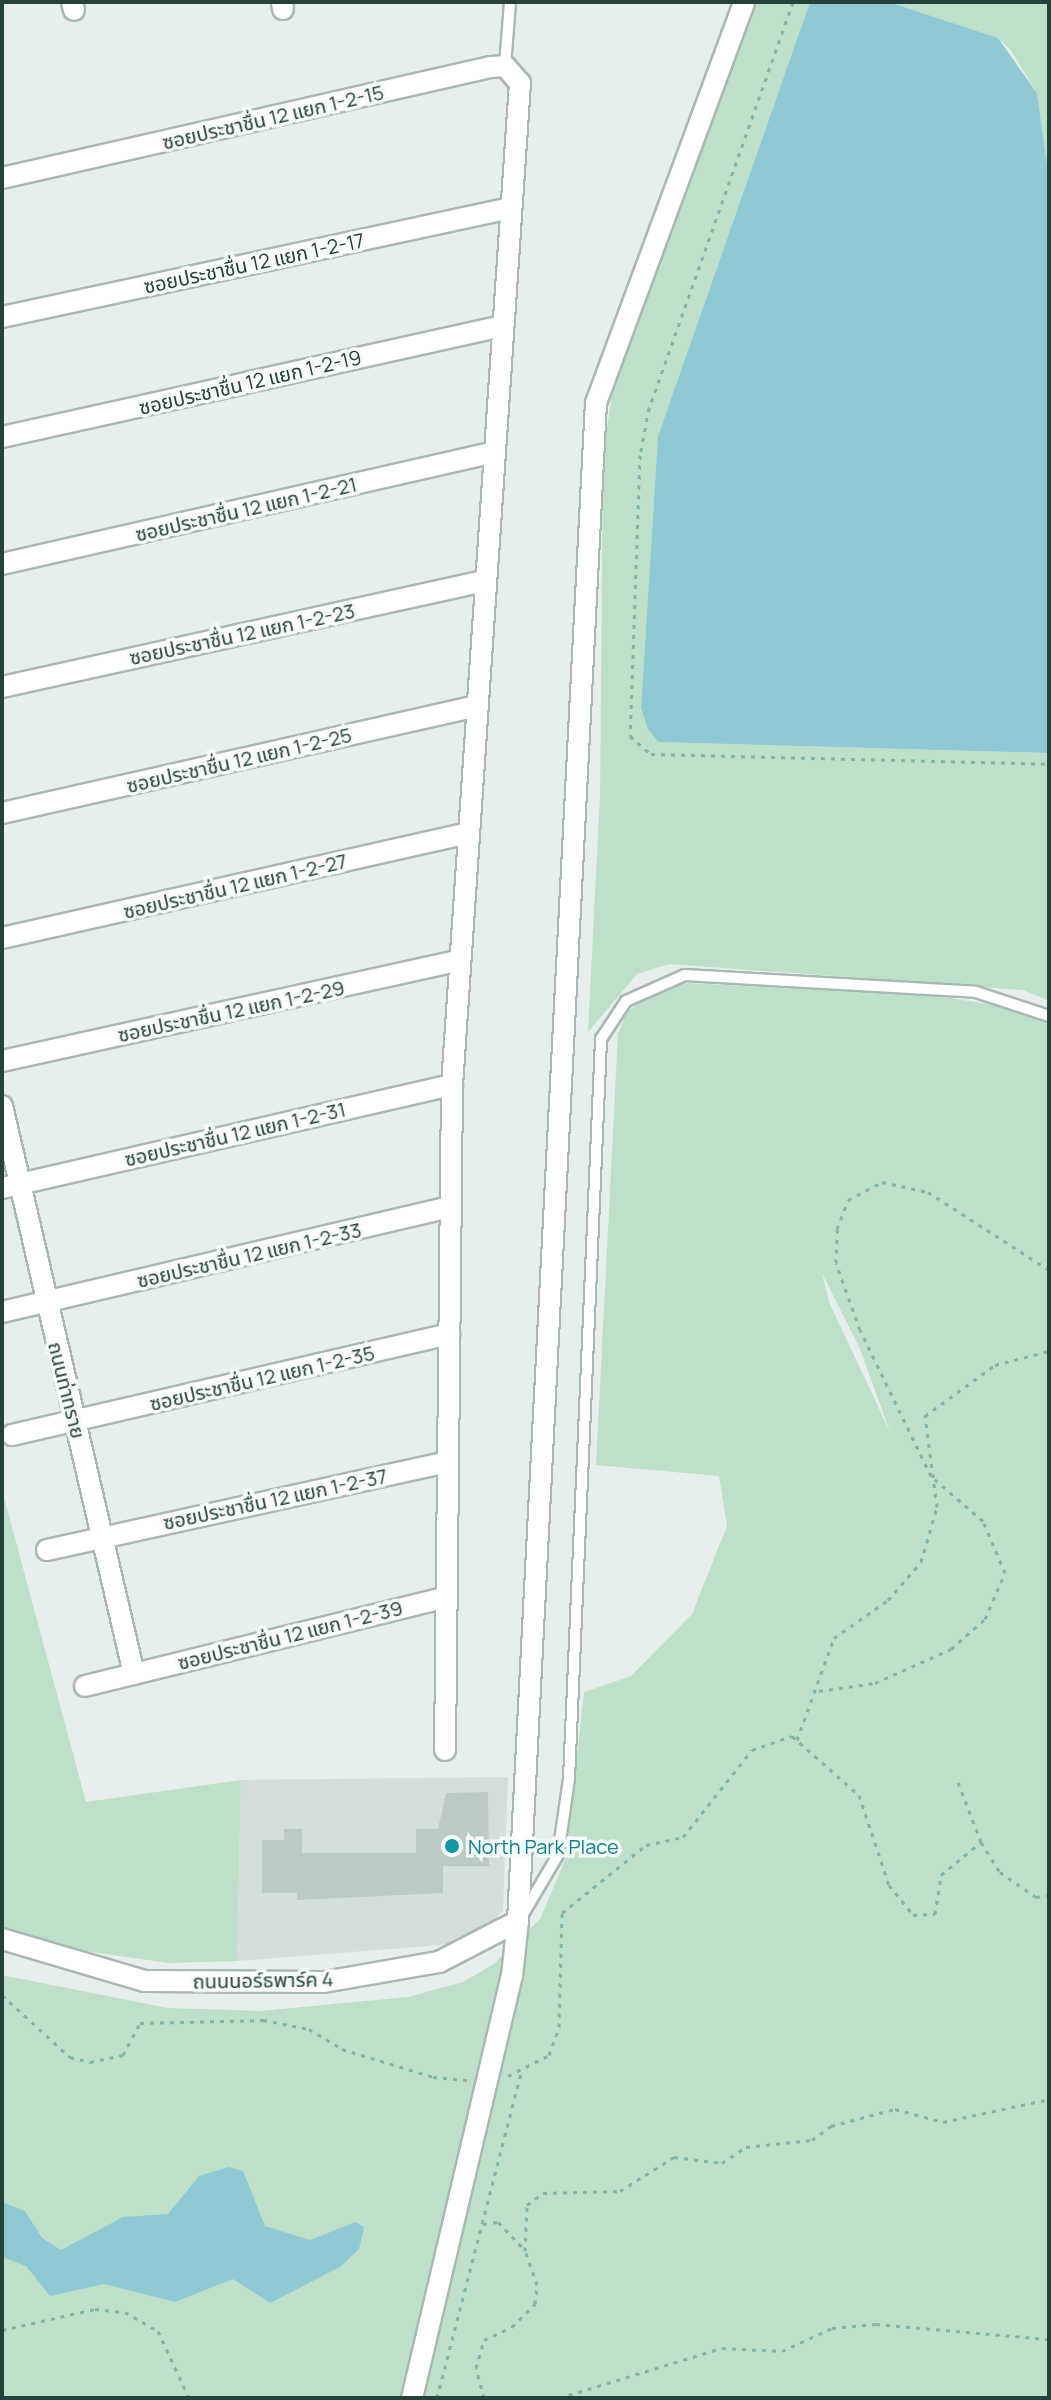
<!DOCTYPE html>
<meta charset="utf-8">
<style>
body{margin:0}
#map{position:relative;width:1051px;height:2400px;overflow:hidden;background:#e6efeb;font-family:Manrope,"Noto Sans Thai",sans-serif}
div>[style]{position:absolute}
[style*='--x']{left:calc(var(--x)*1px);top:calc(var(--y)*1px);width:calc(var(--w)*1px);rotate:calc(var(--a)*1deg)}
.built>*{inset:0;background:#d4dfda}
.green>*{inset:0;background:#bfe0c8}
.water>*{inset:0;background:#8ec9d4}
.building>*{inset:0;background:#bbcac4}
.path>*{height:3px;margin-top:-1.5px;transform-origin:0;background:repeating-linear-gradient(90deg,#86b3a5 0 4px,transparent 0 10px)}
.roads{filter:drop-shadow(2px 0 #a8b8b2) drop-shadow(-2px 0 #a8b8b2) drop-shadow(0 2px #a8b8b2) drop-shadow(0 -2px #a8b8b2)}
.lane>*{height:10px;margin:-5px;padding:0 5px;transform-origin:5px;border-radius:5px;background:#fff}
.street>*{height:20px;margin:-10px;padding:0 10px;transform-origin:10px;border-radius:10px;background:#fff}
.dots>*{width:22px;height:22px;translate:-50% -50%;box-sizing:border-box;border:4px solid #f7fbf9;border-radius:50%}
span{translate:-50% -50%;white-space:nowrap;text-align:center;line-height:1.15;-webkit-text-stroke:7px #f7fbf9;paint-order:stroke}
.street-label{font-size:20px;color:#24423a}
.culture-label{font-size:20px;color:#0d838f}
.left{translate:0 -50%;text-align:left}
.frame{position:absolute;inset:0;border:4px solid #24423a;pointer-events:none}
</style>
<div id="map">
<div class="built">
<i style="clip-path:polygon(508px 1777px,503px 1911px,477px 1935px,454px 1944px,237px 1961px,241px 1780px)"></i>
</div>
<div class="green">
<i style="clip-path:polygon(757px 2px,810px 2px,658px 436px,641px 708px,659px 742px,1049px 753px,1049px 1001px,1023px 990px,670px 964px,637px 974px,588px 1032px,600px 796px,603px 454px,615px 375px)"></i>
<i style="clip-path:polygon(889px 2px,1049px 2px,1049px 178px,1037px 93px,1010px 49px,998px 38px)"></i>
<i style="clip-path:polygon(evenodd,690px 983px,938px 996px,1018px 1009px,1049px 1025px,1049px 2398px,2px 2398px,2px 1975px,168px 2008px,260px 2011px,408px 1997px,463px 1982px,494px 1964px,540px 1919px,566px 1858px,584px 1692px,631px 1676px,692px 1614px,727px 1526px,719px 1476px,596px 1465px,618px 1033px,627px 1012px,659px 988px,690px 983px,822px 1273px,860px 1349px,890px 1432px,829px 1302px,822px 1273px)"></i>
<i style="clip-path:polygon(2px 1490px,86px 1802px,241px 1780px,237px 1961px,168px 1963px,72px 1949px,2px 1928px)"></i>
</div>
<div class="water">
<i style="clip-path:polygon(810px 2px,889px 2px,998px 38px,1037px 93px,1049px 178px,1049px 753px,658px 742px,648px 729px,641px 708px,658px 436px)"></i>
<i style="clip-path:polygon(229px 2167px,243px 2171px,265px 2226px,310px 2240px,356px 2222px,364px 2227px,359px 2249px,340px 2267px,270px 2303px,233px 2279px,175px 2302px,104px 2284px,50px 2296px,26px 2266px,2px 2257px,2px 2202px,25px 2211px,42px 2238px,61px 2250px,123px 2217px,168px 2214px,199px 2176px)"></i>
</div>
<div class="building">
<i style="clip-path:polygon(488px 1792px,489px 1866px,443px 1866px,443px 1893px,297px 1900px,297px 1893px,262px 1893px,262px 1840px,284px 1840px,284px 1829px,302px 1829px,302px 1853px,416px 1853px,416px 1829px,438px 1829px,446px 1793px)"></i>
</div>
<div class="path">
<i style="--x:793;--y:2;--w:431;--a:109.5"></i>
<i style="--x:649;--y:408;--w:48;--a:100.8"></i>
<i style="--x:640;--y:455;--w:281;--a:92"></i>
<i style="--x:630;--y:736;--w:28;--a:41"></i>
<i style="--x:651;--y:754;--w:398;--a:1.4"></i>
<i style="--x:819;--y:1691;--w:57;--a:-8.1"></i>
<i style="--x:875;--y:1683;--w:83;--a:-24.1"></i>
<i style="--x:951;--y:1649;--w:45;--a:-41.4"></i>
<i style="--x:985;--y:1619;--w:50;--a:-66.5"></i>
<i style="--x:1005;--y:1573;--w:56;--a:-112.9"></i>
<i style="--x:983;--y:1521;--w:69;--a:-139.1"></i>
<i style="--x:931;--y:1476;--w:162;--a:-115.9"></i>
<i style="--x:860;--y:1330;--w:71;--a:-109.7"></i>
<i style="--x:836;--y:1263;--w:34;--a:-88"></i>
<i style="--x:837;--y:1229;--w:31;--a:-69"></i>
<i style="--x:848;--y:1200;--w:38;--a:-28"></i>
<i style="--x:882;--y:1182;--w:47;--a:12.3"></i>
<i style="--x:928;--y:1192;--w:144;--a:32.8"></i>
<i style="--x:797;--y:1740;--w:109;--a:-70.1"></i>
<i style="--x:834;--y:1638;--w:66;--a:-35.1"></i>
<i style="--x:888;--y:1600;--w:50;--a:-49"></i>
<i style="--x:921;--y:1562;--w:57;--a:-73.8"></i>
<i style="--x:937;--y:1507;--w:92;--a:-97.5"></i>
<i style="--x:925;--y:1416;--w:87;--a:-36.1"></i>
<i style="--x:995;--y:1365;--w:56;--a:-14.5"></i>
<i style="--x:981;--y:1842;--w:36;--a:58"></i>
<i style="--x:1000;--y:1872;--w:44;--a:34.8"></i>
<i style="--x:1036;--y:1897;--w:13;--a:-9"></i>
<i style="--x:2;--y:1995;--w:92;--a:42.4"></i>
<i style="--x:70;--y:2057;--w:21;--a:14"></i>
<i style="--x:90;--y:2062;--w:34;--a:-12"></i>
<i style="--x:123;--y:2055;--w:36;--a:-62"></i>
<i style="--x:140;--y:2023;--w:123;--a:-1.4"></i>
<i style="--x:263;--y:2020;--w:47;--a:11.1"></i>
<i style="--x:309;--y:2029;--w:39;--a:31"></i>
<i style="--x:342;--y:2049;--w:95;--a:17.1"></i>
<i style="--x:433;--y:2077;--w:36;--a:5"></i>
<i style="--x:508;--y:2076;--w:46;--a:-27.1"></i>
<i style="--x:549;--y:2055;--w:30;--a:-70"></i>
<i style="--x:559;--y:2027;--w:114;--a:-88.5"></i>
<i style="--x:562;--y:1913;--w:108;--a:-39"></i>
<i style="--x:646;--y:1845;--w:38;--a:-12"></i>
<i style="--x:683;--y:1837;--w:111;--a:-51.6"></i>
<i style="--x:752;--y:1750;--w:42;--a:-19.3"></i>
<i style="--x:792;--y:1736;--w:89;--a:41.4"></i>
<i style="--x:859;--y:1795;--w:95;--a:71.6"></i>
<i style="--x:889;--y:1885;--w:38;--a:51"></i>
<i style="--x:913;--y:1915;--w:22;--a:-3"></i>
<i style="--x:935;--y:1914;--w:39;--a:-81"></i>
<i style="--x:941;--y:1875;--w:52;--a:-39.5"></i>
<i style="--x:981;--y:1842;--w:70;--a:-111"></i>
<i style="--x:483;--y:2224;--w:15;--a:-8"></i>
<i style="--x:498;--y:2222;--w:36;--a:46"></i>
<i style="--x:2;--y:2330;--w:95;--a:-12.7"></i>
<i style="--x:95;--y:2309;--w:30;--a:6"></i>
<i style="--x:125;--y:2312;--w:38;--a:30"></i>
<i style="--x:158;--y:2331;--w:74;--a:65.2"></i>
<i style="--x:437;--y:2398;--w:335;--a:-75.5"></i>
<i style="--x:484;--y:2398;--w:31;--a:-105"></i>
<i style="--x:476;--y:2368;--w:29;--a:-74"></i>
<i style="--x:484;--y:2340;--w:31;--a:-25"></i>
<i style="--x:512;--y:2327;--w:33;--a:-45"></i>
<i style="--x:535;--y:2304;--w:19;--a:-84"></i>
<i style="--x:537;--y:2285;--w:36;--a:-109"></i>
<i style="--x:525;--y:2251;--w:46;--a:-87.5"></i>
<i style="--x:527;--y:2205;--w:20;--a:-37"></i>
<i style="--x:543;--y:2193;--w:77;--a:-1.5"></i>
<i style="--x:620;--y:2191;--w:64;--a:-32.2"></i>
<i style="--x:674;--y:2157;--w:48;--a:7.1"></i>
<i style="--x:722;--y:2163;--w:29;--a:-34"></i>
<i style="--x:746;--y:2147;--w:66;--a:-6.1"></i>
<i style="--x:812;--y:2140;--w:24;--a:-36"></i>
<i style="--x:831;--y:2126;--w:66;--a:-14.9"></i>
<i style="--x:895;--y:2109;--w:50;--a:15.2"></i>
<i style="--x:943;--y:2122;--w:108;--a:-12.2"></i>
<i style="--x:559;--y:2398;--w:170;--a:-17.1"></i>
<i style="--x:722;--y:2348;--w:60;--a:2.9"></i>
<i style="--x:782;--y:2351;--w:55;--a:-24.7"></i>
<i style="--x:832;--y:2328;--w:44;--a:-5.2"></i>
<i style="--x:876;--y:2324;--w:174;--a:5"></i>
</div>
<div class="roads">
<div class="lane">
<i style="--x:505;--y:66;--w:64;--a:-85.5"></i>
<i style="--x:522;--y:1916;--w:71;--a:-59.5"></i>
<i style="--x:558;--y:1855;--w:77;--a:-81.8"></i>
<i style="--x:569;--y:1779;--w:741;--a:-87.52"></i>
<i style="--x:601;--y:1039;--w:45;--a:-56.7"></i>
<i style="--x:626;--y:1001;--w:64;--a:-23.8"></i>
<i style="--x:685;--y:975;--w:291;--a:3.3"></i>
<i style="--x:976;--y:992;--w:77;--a:18.2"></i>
</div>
<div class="street">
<i style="--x:72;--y:2;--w:8;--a:76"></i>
<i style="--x:282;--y:2;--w:7;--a:82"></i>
<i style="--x:2;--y:178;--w:501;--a:-12.79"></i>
<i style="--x:491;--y:67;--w:14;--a:-4"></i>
<i style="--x:505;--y:66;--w:23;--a:49"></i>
<i style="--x:520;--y:83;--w:1004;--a:93.88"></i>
<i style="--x:452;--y:1085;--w:665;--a:90.6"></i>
<i style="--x:2;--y:317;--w:515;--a:-12.09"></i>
<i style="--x:2;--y:437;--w:508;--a:-12.5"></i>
<i style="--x:2;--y:564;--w:501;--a:-12.79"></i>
<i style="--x:2;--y:687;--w:493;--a:-12.4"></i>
<i style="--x:2;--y:813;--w:485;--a:-12.7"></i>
<i style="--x:2;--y:938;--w:478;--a:-12.7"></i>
<i style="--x:2;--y:1061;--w:469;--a:-12.4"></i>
<i style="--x:2;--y:1106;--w:583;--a:76.92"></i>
<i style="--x:2;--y:1188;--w:462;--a:-12.9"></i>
<i style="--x:2;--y:1312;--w:461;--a:-13.2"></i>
<i style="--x:12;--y:1435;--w:449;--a:-13"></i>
<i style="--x:47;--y:1550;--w:410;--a:-12.4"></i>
<i style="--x:85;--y:1686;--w:372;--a:-13.8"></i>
<i style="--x:2;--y:1939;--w:149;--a:16.4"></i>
<i style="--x:145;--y:1981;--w:179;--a:0.3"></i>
<i style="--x:324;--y:1982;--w:117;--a:-9.9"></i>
<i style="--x:439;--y:1962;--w:89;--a:-27.4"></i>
<i style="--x:412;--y:2398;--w:434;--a:-76.7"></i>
<i style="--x:512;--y:1976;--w:55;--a:-83.8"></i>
<i style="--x:518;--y:1921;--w:1520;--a:-87.06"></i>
<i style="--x:596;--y:403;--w:427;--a:-69.7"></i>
</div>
</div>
<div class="dots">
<i style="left:452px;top:1846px;background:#0f9aa8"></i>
</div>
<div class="street-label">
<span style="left:273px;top:117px;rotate:-13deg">ซอยประชาชื่น 12 แยก 1-2-15</span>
<span style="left:254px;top:263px;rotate:-12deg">ซอยประชาชื่น 12 แยก 1-2-17</span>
<span style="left:250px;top:382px;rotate:-13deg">ซอยประชาชื่น 12 แยก 1-2-19</span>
<span style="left:246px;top:509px;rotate:-13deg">ซอยประชาชื่น 12 แยก 1-2-21</span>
<span style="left:242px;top:634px;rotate:-12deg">ซอยประชาชื่น 12 แยก 1-2-23</span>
<span style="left:239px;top:760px;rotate:-13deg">ซอยประชาชื่น 12 แยก 1-2-25</span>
<span style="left:235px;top:886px;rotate:-13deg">ซอยประชาชื่น 12 แยก 1-2-27</span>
<span style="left:231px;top:1011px;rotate:-12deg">ซอยประชาชื่น 12 แยก 1-2-29</span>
<span style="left:235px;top:1134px;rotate:-13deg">ซอยประชาชื่น 12 แยก 1-2-31</span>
<span style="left:249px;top:1255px;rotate:-13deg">ซอยประชาชื่น 12 แยก 1-2-33</span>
<span style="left:262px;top:1378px;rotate:-13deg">ซอยประชาชื่น 12 แยก 1-2-35</span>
<span style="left:67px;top:1390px;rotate:76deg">ถนนท่าทราย</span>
<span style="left:275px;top:1499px;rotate:-12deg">ซอยประชาชื่น 12 แยก 1-2-37</span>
<span style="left:290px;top:1635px;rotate:-14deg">ซอยประชาชื่น 12 แยก 1-2-39</span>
<span style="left:263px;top:1980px;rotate:-1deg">ถนนนอร์ธพาร์ค 4</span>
</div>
<div class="culture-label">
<span class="left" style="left:468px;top:1846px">North Park Place</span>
</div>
<div class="frame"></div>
</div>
